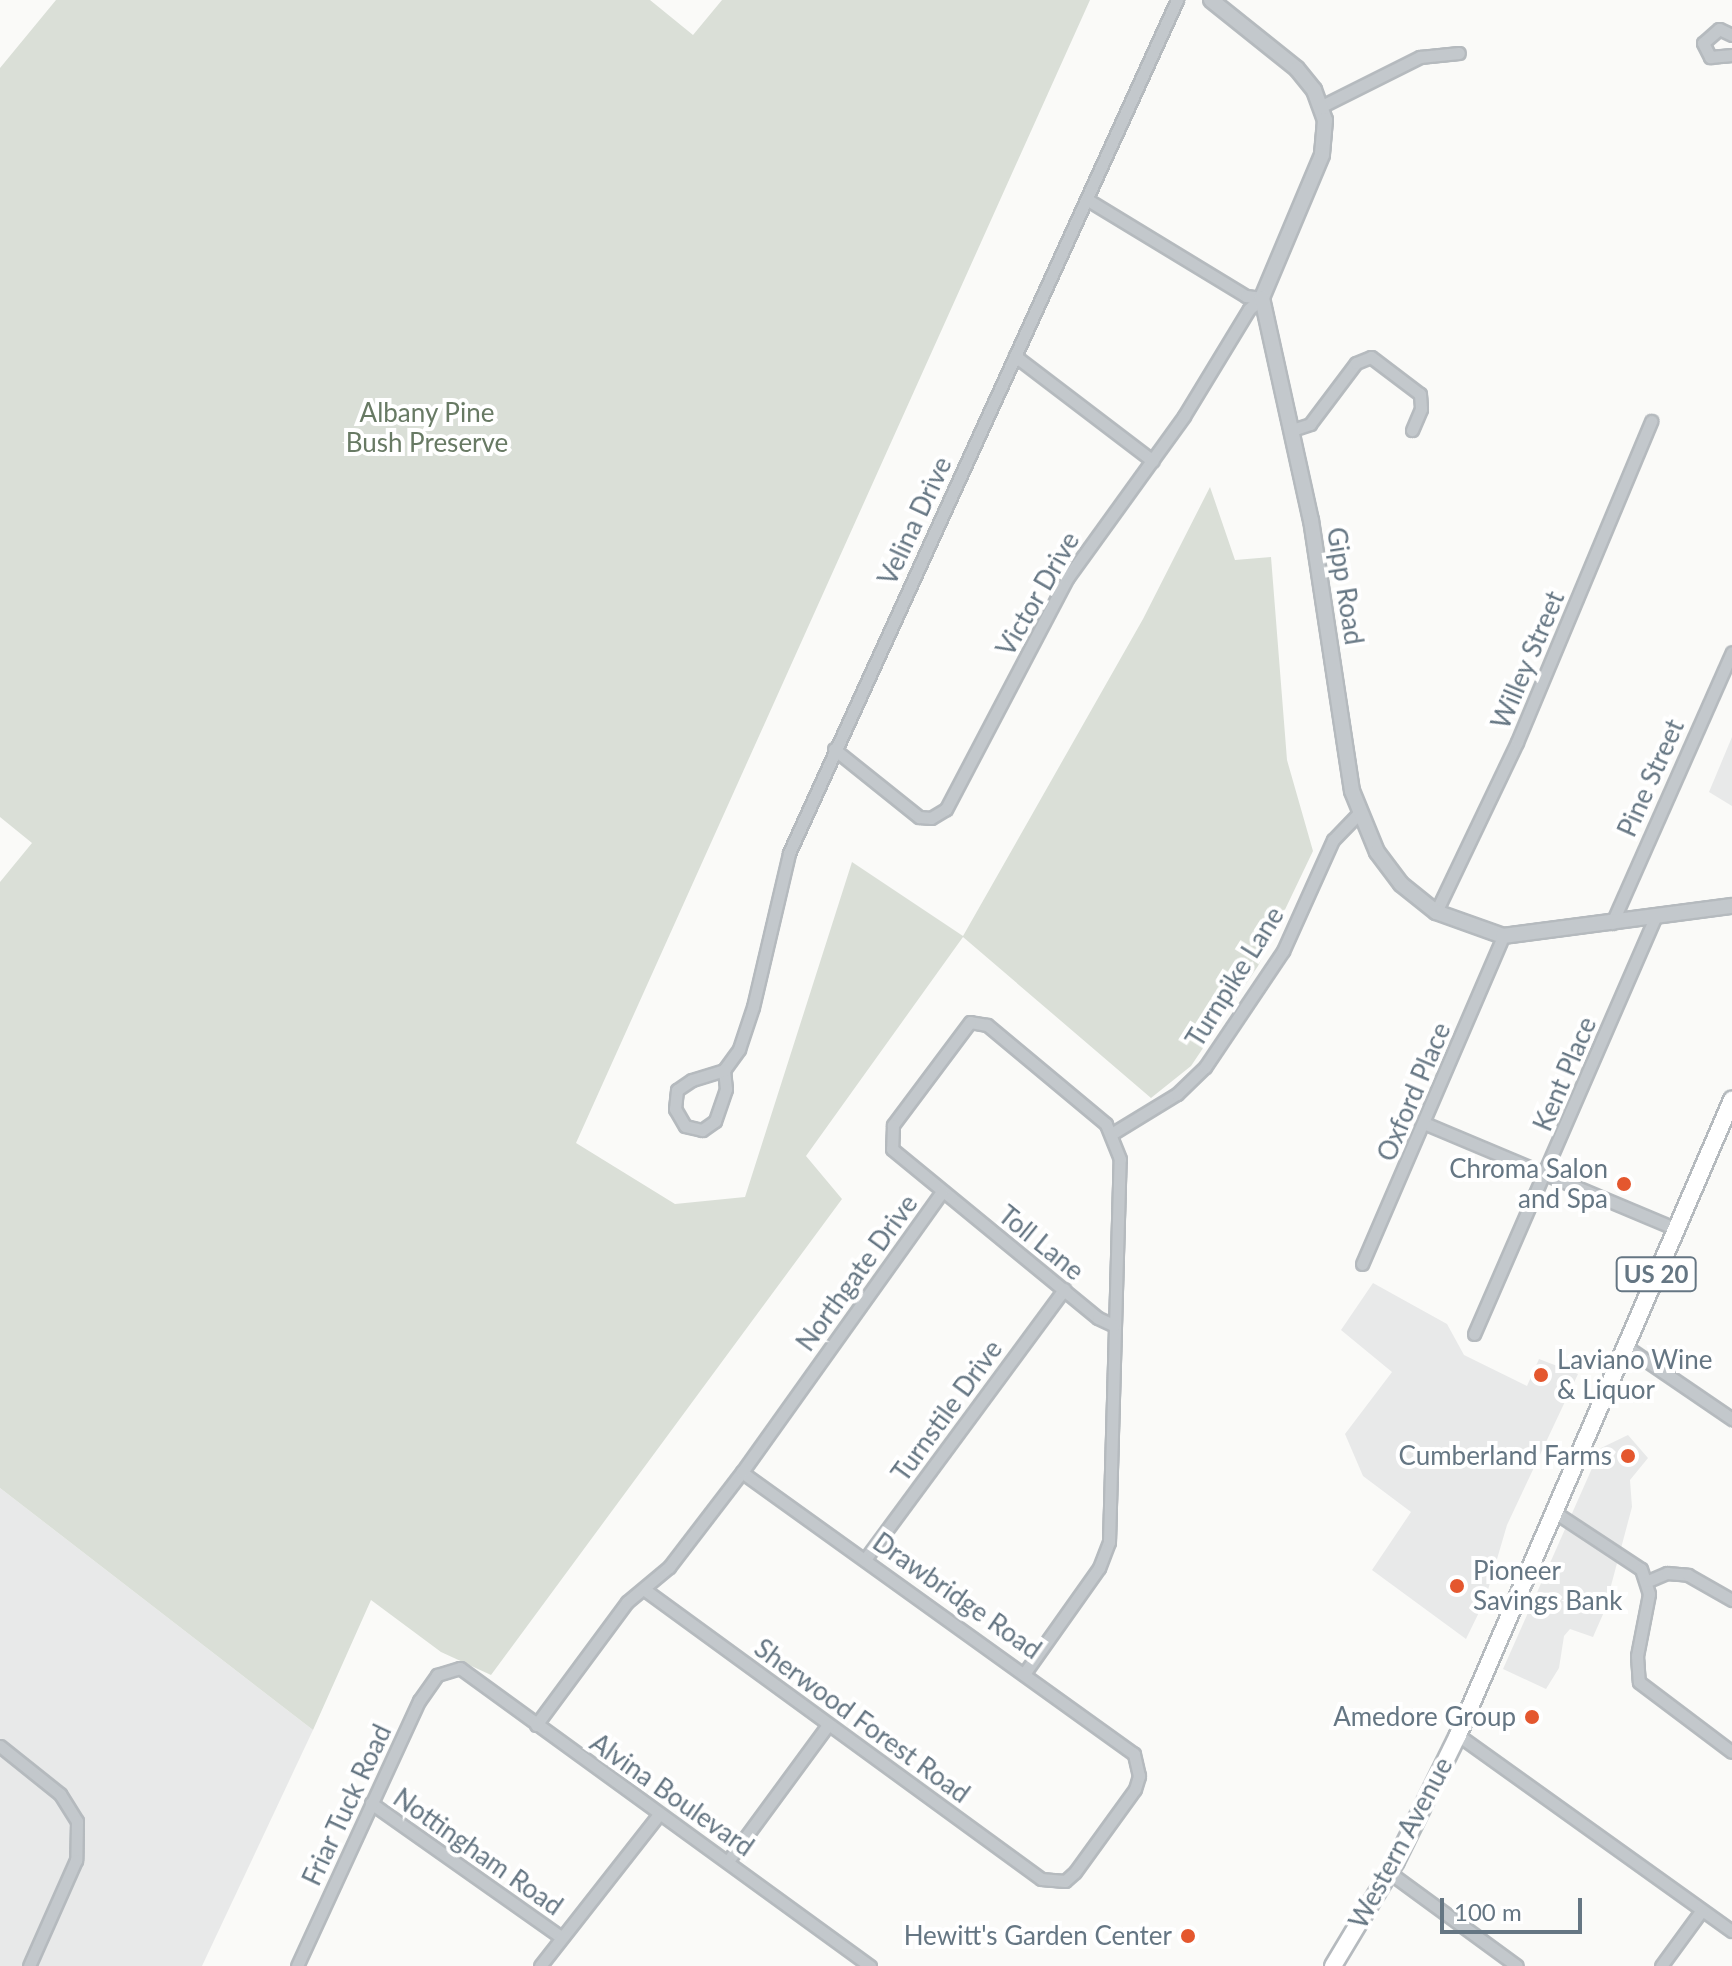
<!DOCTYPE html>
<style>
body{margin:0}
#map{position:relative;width:1732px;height:1966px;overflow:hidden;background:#fafaf8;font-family:Lato,sans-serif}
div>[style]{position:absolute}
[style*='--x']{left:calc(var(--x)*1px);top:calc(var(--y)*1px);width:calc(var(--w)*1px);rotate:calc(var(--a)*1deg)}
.built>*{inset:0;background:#e8e9e9}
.green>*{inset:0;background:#dadfd7}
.roads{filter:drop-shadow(2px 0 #b5babe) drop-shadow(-2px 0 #b5babe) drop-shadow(0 2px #b5babe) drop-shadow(0 -2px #b5babe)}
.minor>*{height:11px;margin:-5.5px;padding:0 5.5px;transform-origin:5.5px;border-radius:5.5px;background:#c3c8cc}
.tertiary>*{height:14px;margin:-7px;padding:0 7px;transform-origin:7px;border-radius:7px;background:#c3c8cc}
.primary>*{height:16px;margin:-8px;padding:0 8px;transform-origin:8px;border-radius:8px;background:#fff}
.dots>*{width:22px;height:22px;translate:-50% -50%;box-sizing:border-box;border:4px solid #fff;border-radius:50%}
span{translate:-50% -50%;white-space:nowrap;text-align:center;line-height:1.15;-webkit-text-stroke:8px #fff;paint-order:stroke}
.shield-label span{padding:2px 6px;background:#fff;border:2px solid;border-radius:6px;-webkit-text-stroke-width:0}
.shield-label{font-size:24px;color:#657683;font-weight:700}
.park-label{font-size:26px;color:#687a64}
.street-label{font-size:26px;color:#657683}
.poi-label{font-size:26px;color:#657683}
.right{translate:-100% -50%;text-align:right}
.left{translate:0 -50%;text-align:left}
.scale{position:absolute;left:1440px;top:1898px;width:142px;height:36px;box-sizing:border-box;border:4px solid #657683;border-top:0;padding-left:10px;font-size:24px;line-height:28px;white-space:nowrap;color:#657683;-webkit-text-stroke:6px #fff;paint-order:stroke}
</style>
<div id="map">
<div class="built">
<i style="clip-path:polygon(1732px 737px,1732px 806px,1709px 792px)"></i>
<i style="clip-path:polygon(1373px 1283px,1447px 1324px,1464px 1355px,1527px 1386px,1539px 1359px,1578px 1374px,1507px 1525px,1485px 1600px,1466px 1639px,1372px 1570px,1411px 1512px,1363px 1476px,1345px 1434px,1392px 1372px,1341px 1330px)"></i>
<i style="clip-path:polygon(1628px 1435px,1648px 1458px,1630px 1480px,1632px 1507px,1604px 1612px,1593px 1637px,1570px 1629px,1564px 1636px,1559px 1668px,1546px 1689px,1503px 1669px,1601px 1448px)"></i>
<i style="clip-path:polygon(0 1488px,313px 1730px,202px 1966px,0 1966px)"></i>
</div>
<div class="green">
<i style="clip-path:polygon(56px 0,650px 0,693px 35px,722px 0,1090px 0,576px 1143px,675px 1204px,745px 1197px,852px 862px,963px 936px,1143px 619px,1210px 487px,1235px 560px,1271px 557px,1287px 760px,1313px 851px,1258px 966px,1191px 1066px,1151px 1098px,963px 937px,806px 1156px,842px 1199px,491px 1675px,441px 1652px,371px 1600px,313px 1730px,0 1488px,0 882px,32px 843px,0 817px,0 68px)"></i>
</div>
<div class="roads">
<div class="minor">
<i style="--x:1732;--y:35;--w:14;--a:-155"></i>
<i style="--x:1719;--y:29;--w:21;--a:139"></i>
<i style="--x:1703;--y:43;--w:16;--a:63"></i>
<i style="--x:1710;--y:57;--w:22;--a:-5"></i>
<i style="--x:1322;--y:106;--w:110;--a:-26.6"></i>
<i style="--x:1420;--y:57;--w:39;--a:-6"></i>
<i style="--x:1088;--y:200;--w:185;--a:31.3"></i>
<i style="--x:1246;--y:296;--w:16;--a:7"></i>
<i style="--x:1015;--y:356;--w:173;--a:37.3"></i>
<i style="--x:1292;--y:430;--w:19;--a:-18"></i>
<i style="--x:1310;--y:424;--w:76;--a:-53"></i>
<i style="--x:1356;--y:363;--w:16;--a:-22"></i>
<i style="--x:1371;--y:357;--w:61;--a:37.1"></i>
<i style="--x:1420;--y:394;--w:15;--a:86"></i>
<i style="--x:1421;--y:409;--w:23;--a:113"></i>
<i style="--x:834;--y:749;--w:109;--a:38.7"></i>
<i style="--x:919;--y:817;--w:12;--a:5"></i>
<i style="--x:931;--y:818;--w:17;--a:-31"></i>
<i style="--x:946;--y:809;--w:262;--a:-62.3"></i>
<i style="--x:1068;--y:577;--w:198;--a:-54.2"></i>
<i style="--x:1184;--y:416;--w:125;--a:-58.7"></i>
<i style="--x:1249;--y:309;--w:17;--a:-40"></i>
<i style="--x:1436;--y:912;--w:188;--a:-64.5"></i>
<i style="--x:1517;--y:742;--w:348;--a:-67.3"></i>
<i style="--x:1612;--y:923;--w:296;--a:-66.1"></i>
<i style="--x:724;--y:1070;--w:26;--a:-54"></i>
<i style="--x:739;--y:1049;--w:44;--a:-71.6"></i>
<i style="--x:753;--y:1007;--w:158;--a:-76.8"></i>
<i style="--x:789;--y:853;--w:937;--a:-65.54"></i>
<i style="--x:724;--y:1070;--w:19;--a:84"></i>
<i style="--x:726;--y:1089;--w:34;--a:109"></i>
<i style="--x:715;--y:1121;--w:16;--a:145"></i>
<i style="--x:702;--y:1130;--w:17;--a:-167"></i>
<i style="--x:685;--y:1126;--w:20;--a:-120"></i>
<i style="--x:675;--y:1109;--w:19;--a:-84"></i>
<i style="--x:677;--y:1090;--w:18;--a:-34"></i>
<i style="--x:692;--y:1080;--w:34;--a:-17"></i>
<i style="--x:1424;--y:1123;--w:273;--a:22.8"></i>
<i style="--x:1113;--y:1133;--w:75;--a:-31.4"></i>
<i style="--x:1177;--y:1094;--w:39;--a:-44"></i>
<i style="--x:1205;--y:1067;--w:140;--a:-56.1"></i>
<i style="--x:1283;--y:951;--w:122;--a:-65.8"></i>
<i style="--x:1333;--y:840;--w:36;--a:-46"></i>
<i style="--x:1362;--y:1264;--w:357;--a:-66.7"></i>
<i style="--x:1474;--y:1334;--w:454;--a:-66.5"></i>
<i style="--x:1625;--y:1346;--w:130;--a:34.3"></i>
<i style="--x:1553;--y:1511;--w:105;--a:33.4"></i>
<i style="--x:1641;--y:1569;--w:26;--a:72"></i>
<i style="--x:1649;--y:1594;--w:63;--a:101"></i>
<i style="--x:1637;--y:1656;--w:26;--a:86"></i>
<i style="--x:1639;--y:1682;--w:116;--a:37"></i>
<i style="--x:866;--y:1558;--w:334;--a:-53.6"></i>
<i style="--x:1648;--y:1581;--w:21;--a:-23"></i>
<i style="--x:1667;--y:1573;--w:21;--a:5"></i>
<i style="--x:1688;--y:1575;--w:51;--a:29.6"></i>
<i style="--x:645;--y:1590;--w:490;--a:36.1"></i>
<i style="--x:1041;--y:1879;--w:24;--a:5"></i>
<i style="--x:1065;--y:1881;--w:13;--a:-42"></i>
<i style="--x:1075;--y:1872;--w:102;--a:-54.1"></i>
<i style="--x:1135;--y:1789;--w:14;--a:-73"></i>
<i style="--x:1139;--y:1776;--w:23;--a:-103"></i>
<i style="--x:1134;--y:1754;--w:483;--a:-144.3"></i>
<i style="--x:1026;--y:1671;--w:126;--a:-54.7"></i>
<i style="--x:1099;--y:1568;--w:28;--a:-69"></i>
<i style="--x:1109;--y:1542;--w:383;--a:-88.4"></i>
<i style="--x:1120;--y:1159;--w:38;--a:-112"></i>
<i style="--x:1106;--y:1124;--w:155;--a:-140.2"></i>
<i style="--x:987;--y:1025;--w:17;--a:-170"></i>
<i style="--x:970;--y:1022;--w:129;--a:126.8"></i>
<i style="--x:893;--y:1125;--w:24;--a:92"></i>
<i style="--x:892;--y:1149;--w:266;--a:39.4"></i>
<i style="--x:1098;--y:1318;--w:17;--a:25"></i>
<i style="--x:536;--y:1725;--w:153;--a:-53.5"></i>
<i style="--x:627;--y:1602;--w:55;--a:-39.8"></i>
<i style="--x:669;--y:1567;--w:120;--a:-52.5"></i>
<i style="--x:742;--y:1472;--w:344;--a:-54.5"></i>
<i style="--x:1458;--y:1735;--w:337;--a:35.6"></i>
<i style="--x:0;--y:1746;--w:77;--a:38.7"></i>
<i style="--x:60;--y:1794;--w:32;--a:58"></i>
<i style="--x:77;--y:1821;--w:39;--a:91"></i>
<i style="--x:76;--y:1860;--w:116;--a:113.9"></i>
<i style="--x:371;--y:1803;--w:232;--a:35.2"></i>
<i style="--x:728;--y:1861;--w:169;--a:-53.7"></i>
<i style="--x:1390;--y:1873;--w:157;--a:36.2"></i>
<i style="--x:297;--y:1966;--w:292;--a:-65.3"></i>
<i style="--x:419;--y:1701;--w:32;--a:-55"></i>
<i style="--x:437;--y:1675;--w:24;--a:-17"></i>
<i style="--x:460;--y:1668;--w:507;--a:36.01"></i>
<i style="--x:540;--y:1966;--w:193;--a:-51.9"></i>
<i style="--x:1661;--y:1966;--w:69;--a:-53.8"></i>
</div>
<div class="tertiary">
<i style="--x:1211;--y:0;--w:110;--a:38.7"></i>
<i style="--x:1297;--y:69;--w:27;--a:51"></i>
<i style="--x:1314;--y:90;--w:32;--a:70"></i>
<i style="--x:1325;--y:120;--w:35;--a:95"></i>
<i style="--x:1322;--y:155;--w:155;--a:112.8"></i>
<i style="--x:1262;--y:298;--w:227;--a:77.6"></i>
<i style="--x:1311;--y:520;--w:274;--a:81.4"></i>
<i style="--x:1352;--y:791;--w:66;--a:67.7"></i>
<i style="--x:1377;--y:852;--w:40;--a:53"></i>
<i style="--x:1401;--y:884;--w:45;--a:38.7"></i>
<i style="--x:1436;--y:912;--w:71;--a:19.7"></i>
<i style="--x:1503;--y:936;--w:231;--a:-7.5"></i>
</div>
<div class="primary">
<i style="--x:1333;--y:1966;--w:122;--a:-59"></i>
<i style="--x:1396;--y:1861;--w:140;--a:-63.8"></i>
<i style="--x:1458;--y:1735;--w:692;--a:-66.66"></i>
</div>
</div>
<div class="dots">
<i style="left:1624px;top:1184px;background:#e4572e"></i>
<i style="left:1541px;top:1375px;background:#e4572e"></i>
<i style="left:1628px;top:1456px;background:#e4572e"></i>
<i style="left:1457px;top:1586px;background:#e4572e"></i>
<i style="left:1532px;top:1717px;background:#e4572e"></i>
<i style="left:1188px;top:1936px;background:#e4572e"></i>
</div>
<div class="shield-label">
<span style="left:1656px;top:1274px">US 20</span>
</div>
<div class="park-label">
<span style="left:427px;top:428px">Albany Pine<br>Bush Preserve</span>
</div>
<div class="street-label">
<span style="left:915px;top:521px;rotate:-65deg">Velina Drive</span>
<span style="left:1345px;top:586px;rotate:81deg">Gipp Road</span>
<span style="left:1038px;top:594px;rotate:-60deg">Victor Drive</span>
<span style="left:1528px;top:660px;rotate:-67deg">Willey Street</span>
<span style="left:1651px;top:778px;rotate:-66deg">Pine Street</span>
<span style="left:1235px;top:977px;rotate:-58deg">Turnpike Lane</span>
<span style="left:1565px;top:1074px;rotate:-67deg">Kent Place</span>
<span style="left:1414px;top:1092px;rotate:-67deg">Oxford Place</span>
<span style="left:1041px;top:1243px;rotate:39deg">Toll Lane</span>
<span style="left:857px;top:1273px;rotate:-54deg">Northgate Drive</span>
<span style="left:947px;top:1411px;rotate:-54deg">Turnstile Drive</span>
<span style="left:957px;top:1596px;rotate:35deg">Drawbridge Road</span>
<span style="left:862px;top:1721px;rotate:36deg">Sherwood Forest Road</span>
<span style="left:672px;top:1795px;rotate:35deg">Alvina Boulevard</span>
<span style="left:347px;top:1805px;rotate:-65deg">Friar Tuck Road</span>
<span style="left:1401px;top:1843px;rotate:-62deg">Western Avenue</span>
<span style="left:478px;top:1852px;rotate:35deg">Nottingham Road</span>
</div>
<div class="poi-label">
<span class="right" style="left:1608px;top:1184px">Chroma Salon<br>and Spa</span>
<span class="left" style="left:1557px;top:1375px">Laviano Wine<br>&amp; Liquor</span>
<span class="right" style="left:1612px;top:1456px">Cumberland Farms</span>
<span class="left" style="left:1473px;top:1586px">Pioneer<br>Savings Bank</span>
<span class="right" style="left:1516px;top:1717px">Amedore Group</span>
<span class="right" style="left:1172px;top:1936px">Hewitt's Garden Center</span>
</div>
<div class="scale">100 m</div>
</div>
